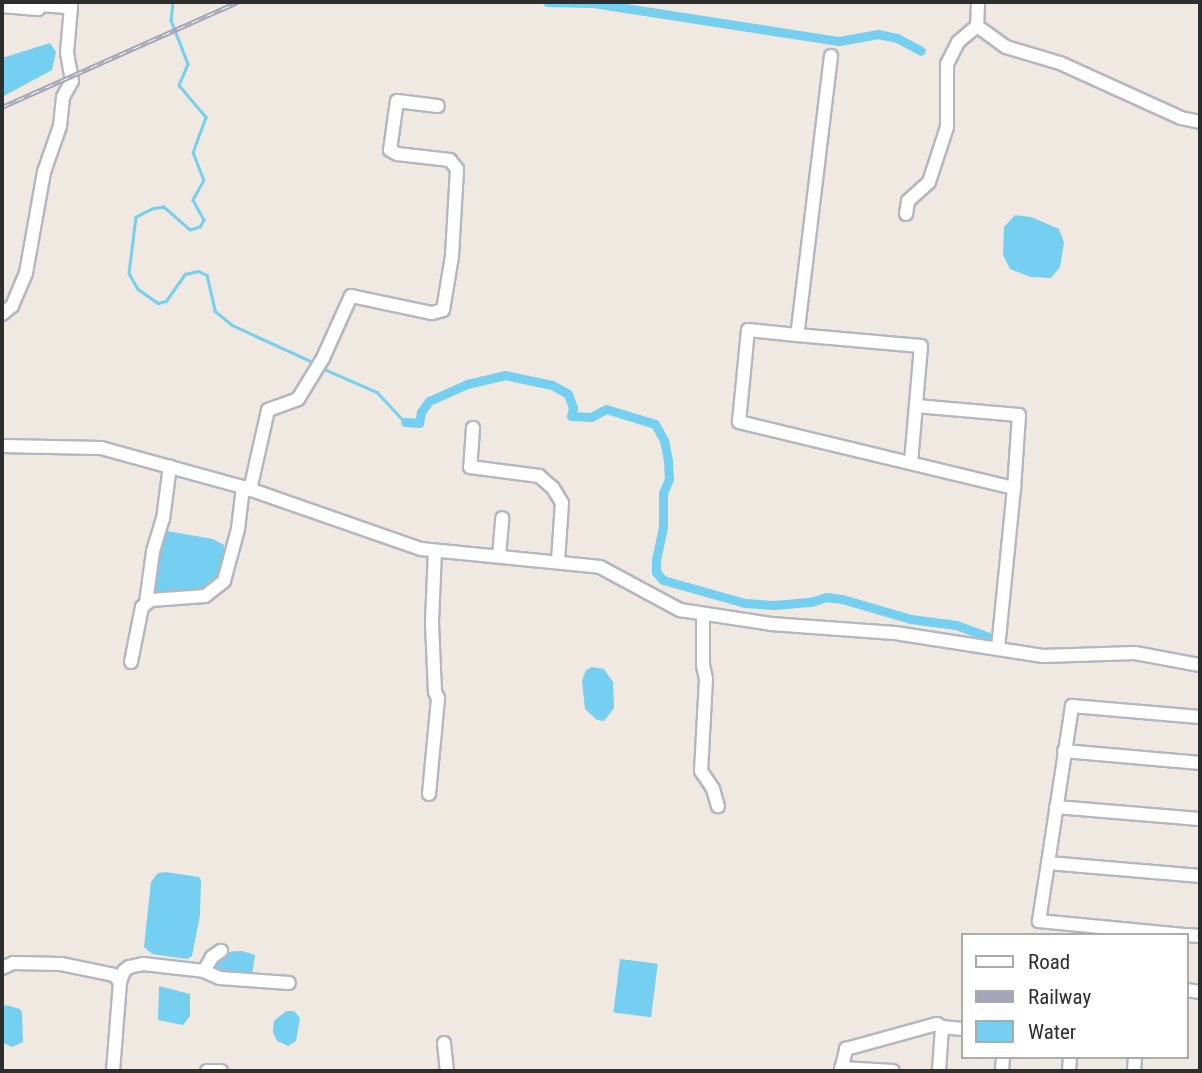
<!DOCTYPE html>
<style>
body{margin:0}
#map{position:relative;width:1202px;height:1073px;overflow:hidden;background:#efe9e1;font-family:"Roboto Condensed",sans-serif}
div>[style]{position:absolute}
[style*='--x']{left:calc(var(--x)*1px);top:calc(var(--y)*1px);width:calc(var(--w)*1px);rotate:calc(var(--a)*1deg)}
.water>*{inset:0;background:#75cff0;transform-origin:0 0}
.stream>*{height:2.5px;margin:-1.25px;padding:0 1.25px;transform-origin:1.25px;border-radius:1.25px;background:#75cff0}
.canal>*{height:9px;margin:-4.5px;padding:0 4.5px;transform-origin:4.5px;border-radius:4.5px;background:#75cff0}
.roads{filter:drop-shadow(2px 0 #b4b7c1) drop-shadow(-2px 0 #b4b7c1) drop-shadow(0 2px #b4b7c1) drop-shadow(0 -2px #b4b7c1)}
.minor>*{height:12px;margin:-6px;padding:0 6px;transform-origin:6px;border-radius:6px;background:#fff}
.rail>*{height:5px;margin-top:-2.5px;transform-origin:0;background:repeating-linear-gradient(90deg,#fff 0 8px,#a3a6b8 0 16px);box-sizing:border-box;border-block:2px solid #a3a6b8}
span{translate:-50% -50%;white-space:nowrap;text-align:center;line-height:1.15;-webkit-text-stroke:6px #fff;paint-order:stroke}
.frame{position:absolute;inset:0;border:4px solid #2e2e2e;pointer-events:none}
.legend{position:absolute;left:961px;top:933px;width:228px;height:126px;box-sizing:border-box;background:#fff;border:2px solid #ababab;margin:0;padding:9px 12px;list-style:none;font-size:21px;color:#2e2e2e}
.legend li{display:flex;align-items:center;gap:14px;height:35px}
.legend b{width:35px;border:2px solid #ababab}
</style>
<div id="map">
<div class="water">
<i style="clip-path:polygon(50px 43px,56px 52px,52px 70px,2px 97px,2px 58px)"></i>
<i style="clip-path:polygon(1015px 215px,1031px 217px,1059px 229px,1064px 242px,1060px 267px,1051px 278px,1031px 277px,1010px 269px,1003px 255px,1004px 227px)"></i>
<i style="clip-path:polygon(167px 531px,213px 539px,224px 545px,226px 569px,207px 591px,164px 594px,150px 588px,162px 534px)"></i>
<i style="clip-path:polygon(592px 667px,604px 669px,613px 682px,614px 708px,604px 721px,597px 720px,585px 709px,582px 681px,586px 670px)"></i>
<i style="clip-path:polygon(166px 872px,199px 877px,201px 881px,200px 915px,192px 956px,187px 959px,152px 954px,144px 947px,151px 882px,158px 873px)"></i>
<i style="clip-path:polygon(242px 951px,255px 955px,252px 975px,247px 977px,214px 971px,214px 960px,224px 952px)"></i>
<i style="left:620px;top:959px;width:38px;height:54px;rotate:7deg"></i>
<i style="clip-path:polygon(159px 986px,190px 994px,190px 1016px,183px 1025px,158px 1020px)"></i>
<i style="clip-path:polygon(6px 1005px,20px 1009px,22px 1013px,23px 1042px,12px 1047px,5px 1044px,2px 1038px,2px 1008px)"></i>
<i style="clip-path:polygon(286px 1011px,294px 1011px,300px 1018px,296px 1041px,288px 1046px,277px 1041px,273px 1032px,274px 1021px)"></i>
</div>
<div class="stream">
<i style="--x:173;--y:2;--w:18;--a:96"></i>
<i style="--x:171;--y:20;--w:47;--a:68.9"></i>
<i style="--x:188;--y:64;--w:23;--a:113"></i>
<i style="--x:179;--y:85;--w:42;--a:49.8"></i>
<i style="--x:206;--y:117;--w:37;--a:110"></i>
<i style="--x:193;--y:152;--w:30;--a:69"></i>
<i style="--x:204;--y:180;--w:23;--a:119"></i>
<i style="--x:193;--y:200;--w:23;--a:61"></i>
<i style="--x:204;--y:220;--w:8;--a:120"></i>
<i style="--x:200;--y:227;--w:10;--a:163"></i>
<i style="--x:190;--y:230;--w:35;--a:-139"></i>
<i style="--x:164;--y:207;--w:12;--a:171"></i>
<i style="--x:152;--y:209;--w:18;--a:153"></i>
<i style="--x:136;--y:217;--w:56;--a:97.1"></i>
<i style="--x:129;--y:273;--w:18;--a:61"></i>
<i style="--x:138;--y:289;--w:24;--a:35"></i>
<i style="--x:158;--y:303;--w:8;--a:-14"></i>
<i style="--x:166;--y:301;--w:33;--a:-55"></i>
<i style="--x:185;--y:274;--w:13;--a:-13"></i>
<i style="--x:198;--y:271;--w:10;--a:24"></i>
<i style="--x:207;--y:275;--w:37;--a:77"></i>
<i style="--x:215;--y:311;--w:22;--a:39"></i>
<i style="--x:232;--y:325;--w:91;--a:24.6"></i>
<i style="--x:324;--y:369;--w:58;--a:23.5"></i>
<i style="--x:377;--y:392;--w:41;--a:47"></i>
</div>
<div class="canal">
<i style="--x:547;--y:2;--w:46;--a:1.2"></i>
<i style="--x:593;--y:3;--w:249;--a:8.8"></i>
<i style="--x:839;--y:41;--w:40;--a:-10"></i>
<i style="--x:878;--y:34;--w:19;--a:12"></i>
<i style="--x:897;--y:38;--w:27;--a:28"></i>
<i style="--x:405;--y:422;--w:14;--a:4"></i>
<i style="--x:419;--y:423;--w:11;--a:-80"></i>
<i style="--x:421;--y:412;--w:14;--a:-54"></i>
<i style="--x:429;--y:401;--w:42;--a:-24.1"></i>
<i style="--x:467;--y:384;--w:39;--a:-13"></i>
<i style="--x:505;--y:375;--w:48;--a:12"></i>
<i style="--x:552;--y:385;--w:18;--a:29"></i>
<i style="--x:568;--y:394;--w:15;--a:70"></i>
<i style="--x:573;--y:408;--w:8;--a:104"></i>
<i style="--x:571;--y:416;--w:20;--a:3"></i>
<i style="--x:591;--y:417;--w:17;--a:-28"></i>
<i style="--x:606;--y:409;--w:51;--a:17"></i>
<i style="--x:655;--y:424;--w:18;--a:61"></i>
<i style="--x:664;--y:440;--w:21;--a:79"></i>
<i style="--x:668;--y:461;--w:18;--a:87"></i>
<i style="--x:669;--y:479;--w:15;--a:113"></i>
<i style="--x:663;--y:493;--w:34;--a:90"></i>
<i style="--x:663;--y:527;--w:33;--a:102"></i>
<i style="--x:656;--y:559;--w:13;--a:90"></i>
<i style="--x:656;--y:572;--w:11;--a:49"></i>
<i style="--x:663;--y:580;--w:85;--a:15.7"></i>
<i style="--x:745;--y:603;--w:29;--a:4"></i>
<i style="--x:774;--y:605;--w:37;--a:-5"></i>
<i style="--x:811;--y:602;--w:16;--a:-18"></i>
<i style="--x:826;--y:597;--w:16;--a:7"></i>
<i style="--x:842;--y:599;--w:72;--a:16.2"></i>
<i style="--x:911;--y:619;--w:45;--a:7.6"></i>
<i style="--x:956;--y:625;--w:33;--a:20"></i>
</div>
<div class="roads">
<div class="minor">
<i style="--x:978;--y:2;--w:24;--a:92"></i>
<i style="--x:977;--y:26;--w:36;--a:36"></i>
<i style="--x:1006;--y:47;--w:56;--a:16.5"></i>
<i style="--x:1060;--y:63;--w:133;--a:24.4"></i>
<i style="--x:1181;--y:118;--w:19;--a:12"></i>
<i style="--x:2;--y:6;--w:36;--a:5"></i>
<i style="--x:38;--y:9;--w:4;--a:-76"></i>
<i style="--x:39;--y:5;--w:32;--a:4"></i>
<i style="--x:71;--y:7;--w:5;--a:-90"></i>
<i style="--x:831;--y:56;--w:281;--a:96.9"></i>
<i style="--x:797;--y:335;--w:49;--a:-174.2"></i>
<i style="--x:748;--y:330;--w:92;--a:95.6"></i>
<i style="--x:739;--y:422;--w:283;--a:13.5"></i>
<i style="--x:1014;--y:488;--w:162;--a:95.7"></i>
<i style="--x:906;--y:214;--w:13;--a:-81"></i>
<i style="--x:908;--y:201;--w:28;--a:-42"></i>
<i style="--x:929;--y:182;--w:58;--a:-71.9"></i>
<i style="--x:947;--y:127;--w:63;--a:-90"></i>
<i style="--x:947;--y:64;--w:25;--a:-63"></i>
<i style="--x:958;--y:42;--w:25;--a:-40"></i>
<i style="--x:2;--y:314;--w:13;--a:-39"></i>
<i style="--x:12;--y:306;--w:36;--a:-67"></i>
<i style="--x:26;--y:273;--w:103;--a:-79.9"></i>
<i style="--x:44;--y:172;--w:49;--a:-70.8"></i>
<i style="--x:60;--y:126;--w:29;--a:-84"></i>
<i style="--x:63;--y:97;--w:18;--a:-61"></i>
<i style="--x:72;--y:81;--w:29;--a:-100"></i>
<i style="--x:67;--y:52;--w:45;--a:-84.9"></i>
<i style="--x:797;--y:335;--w:124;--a:5.1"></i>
<i style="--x:921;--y:346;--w:117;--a:94.9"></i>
<i style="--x:916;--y:406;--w:103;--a:5"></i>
<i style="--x:1019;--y:415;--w:73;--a:93.9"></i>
<i style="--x:473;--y:428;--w:39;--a:94"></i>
<i style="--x:470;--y:467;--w:70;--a:7.4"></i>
<i style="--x:539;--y:476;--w:18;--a:41"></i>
<i style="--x:553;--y:488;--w:17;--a:59"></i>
<i style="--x:562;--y:503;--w:57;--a:94"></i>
<i style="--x:2;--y:446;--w:99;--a:1.2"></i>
<i style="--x:101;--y:448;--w:147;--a:15.4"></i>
<i style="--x:250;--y:490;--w:82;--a:-77.3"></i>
<i style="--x:268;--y:410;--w:32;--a:-20"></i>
<i style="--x:298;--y:399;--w:48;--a:-58.6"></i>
<i style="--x:323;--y:358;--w:68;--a:-65.7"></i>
<i style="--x:351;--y:296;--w:83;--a:11.9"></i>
<i style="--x:432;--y:313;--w:11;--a:-15"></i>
<i style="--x:443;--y:310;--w:55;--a:-80.5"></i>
<i style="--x:452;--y:256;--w:87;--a:-86.7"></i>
<i style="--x:457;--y:169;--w:11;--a:-128"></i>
<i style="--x:450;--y:160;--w:53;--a:-173.5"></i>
<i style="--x:397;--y:154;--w:8;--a:-150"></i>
<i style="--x:390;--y:150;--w:49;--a:-81.9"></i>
<i style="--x:397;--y:101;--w:41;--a:7"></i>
<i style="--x:499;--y:556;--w:38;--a:-85"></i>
<i style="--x:146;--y:603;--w:52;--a:-82.3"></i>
<i style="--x:153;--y:551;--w:34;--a:-73"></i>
<i style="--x:163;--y:519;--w:53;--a:-82.5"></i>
<i style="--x:703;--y:614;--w:51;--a:90"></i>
<i style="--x:703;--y:665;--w:14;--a:78"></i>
<i style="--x:706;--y:679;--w:92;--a:93.1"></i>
<i style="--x:701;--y:771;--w:22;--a:56"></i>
<i style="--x:713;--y:789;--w:18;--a:74"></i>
<i style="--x:131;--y:662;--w:56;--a:-78.7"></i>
<i style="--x:142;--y:607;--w:11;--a:-38"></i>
<i style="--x:151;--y:600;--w:54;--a:-4.2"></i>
<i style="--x:205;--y:596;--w:24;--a:-38"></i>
<i style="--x:224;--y:581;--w:54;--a:-74.9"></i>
<i style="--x:238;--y:529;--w:42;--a:-83.2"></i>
<i style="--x:243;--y:487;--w:188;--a:19.2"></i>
<i style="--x:421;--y:549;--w:180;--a:5.7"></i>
<i style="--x:600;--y:567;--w:91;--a:28.3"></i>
<i style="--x:680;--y:610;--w:92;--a:8.7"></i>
<i style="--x:771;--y:624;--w:124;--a:4.2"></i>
<i style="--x:895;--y:633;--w:150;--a:8.8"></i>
<i style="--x:1043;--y:656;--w:92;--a:-1.9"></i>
<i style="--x:1135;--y:653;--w:66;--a:10.5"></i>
<i style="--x:1064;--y:751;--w:137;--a:5"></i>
<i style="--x:429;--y:794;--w:96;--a:-84.6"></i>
<i style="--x:438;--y:698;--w:7;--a:-117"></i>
<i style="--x:435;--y:692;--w:70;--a:-92.5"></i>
<i style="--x:432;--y:622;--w:71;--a:-87.6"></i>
<i style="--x:1056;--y:807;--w:144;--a:4.8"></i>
<i style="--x:1048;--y:863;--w:159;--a:-81.3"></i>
<i style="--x:1072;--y:706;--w:128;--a:4.9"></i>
<i style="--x:1184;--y:935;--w:146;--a:-174.5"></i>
<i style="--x:1039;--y:921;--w:59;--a:-81.2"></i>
<i style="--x:1048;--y:863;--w:153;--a:4.9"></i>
<i style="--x:1186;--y:935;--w:14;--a:4"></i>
<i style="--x:2;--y:968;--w:12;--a:-24"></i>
<i style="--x:13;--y:963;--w:48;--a:1.2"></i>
<i style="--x:61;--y:964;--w:54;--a:11.7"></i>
<i style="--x:114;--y:975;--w:9;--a:49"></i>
<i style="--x:204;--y:971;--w:16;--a:-60"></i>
<i style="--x:212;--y:957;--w:11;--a:-34"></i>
<i style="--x:1186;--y:990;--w:14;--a:8"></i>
<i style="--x:942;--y:1027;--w:20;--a:6"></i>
<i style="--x:444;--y:1043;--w:28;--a:84"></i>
<i style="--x:841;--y:1068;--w:52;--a:3.3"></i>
<i style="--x:113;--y:1071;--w:89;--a:-85.5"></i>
<i style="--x:120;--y:982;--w:12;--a:-70"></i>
<i style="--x:124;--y:971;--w:6;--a:-39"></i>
<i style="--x:129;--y:967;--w:14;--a:-12"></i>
<i style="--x:143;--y:964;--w:61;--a:6.5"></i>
<i style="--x:204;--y:971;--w:17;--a:24"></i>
<i style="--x:220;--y:978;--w:69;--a:4.1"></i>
<i style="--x:207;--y:1071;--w:14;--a:0"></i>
<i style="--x:841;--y:1071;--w:23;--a:-77"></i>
<i style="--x:846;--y:1049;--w:94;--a:-15.4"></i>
<i style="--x:937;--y:1024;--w:6;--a:31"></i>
<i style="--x:942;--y:1027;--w:44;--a:93.9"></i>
<i style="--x:1002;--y:1071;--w:14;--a:-86"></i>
<i style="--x:1069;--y:1071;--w:14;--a:-86"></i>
<i style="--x:1134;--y:1071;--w:14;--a:-86"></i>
</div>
</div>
<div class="rail">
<i style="--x:2;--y:107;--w:258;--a:-24"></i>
</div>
<div class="frame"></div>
<ul class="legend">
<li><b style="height:9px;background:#fff"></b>Road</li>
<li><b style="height:9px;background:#a3a6b8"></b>Railway</li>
<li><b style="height:19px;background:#75cff0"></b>Water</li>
</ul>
</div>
